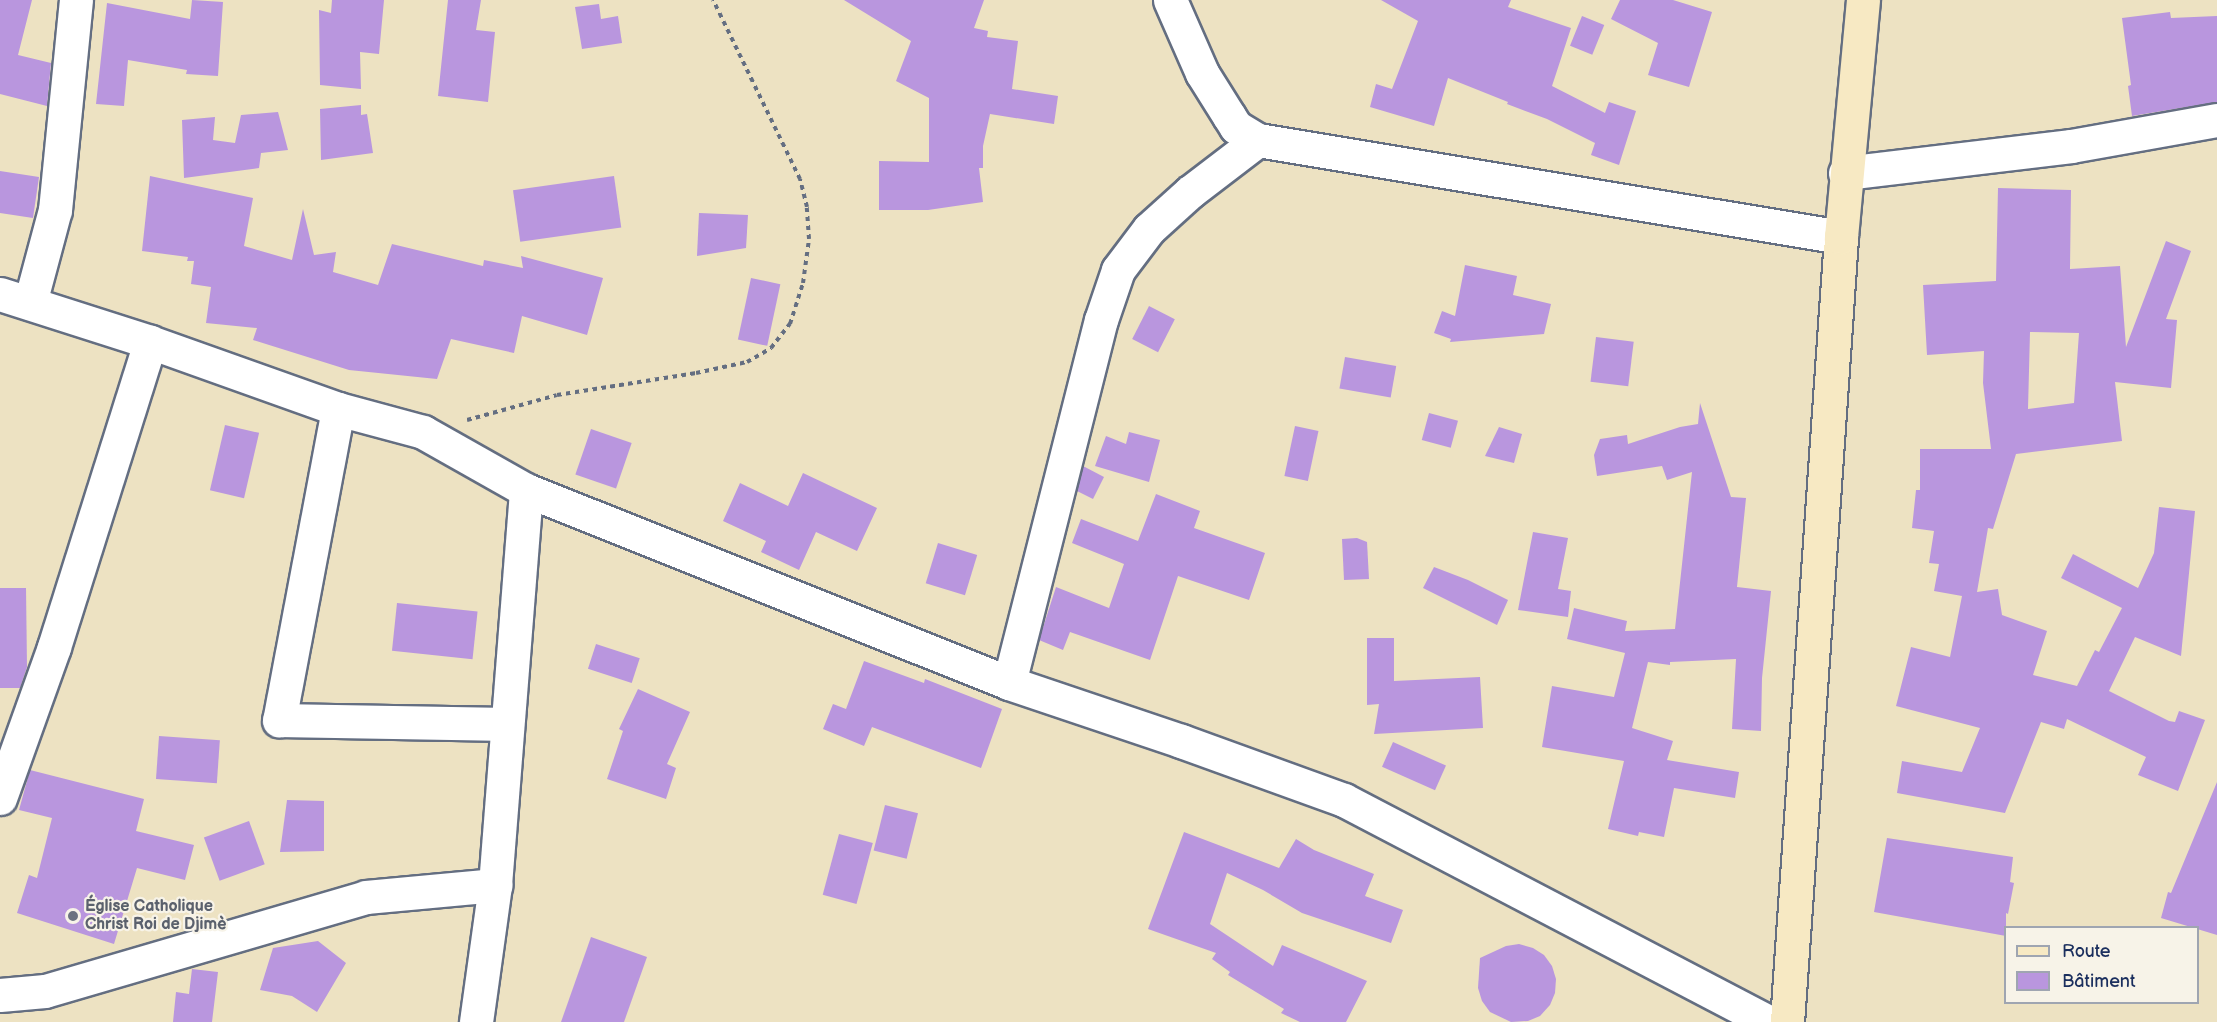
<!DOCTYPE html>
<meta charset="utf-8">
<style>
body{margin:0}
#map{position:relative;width:2217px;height:1022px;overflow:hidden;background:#ede2c2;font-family:"Balsamiq Sans",sans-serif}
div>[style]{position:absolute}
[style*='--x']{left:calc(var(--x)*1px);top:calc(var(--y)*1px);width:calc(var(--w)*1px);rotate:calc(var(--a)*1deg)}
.building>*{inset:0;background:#b996de;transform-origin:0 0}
.path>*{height:4px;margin-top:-2px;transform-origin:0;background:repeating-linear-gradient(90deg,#646e81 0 4.5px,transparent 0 9px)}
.roads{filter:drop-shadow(2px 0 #646e81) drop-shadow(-2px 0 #646e81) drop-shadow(0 2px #646e81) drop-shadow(0 -2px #646e81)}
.street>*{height:33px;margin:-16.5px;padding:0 16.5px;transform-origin:16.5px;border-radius:16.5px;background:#fff}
.secondary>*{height:33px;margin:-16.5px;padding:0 16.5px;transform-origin:16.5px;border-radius:16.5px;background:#f7e9c3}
.dots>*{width:16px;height:16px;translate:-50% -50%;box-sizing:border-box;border:3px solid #f7f3e8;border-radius:50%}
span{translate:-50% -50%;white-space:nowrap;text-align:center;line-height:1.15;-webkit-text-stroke:4.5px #f7f3e8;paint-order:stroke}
.worship-label{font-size:16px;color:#5b616d;font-weight:700}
.left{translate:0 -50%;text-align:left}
.legend{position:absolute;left:2004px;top:926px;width:195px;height:78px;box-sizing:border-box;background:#f7f3e8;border:2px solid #9fa5b1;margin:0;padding:8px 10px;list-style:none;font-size:18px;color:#1b2f5e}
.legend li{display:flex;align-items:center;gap:12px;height:30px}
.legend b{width:30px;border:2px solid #9fa5b1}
</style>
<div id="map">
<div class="building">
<i style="clip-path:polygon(0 0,32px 0,18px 55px,51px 63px,47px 106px,0 94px)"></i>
<i style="clip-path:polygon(192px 0,223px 2px,218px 76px,186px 74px,187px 70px,128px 60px,124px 106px,96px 104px,107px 3px,190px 19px)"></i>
<i style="clip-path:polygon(332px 0,384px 0,379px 54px,360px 52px,361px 89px,320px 85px,319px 10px,331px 13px)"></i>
<i style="clip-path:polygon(448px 0,481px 0,476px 30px,495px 32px,488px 102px,438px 96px)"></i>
<i style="clip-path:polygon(844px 0,984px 0,974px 28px,988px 31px,987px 37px,1018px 41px,1012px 89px,1058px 96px,1054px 124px,990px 114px,983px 146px,983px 168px,979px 168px,983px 202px,928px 210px,879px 210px,879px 161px,929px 162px,929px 98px,896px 81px,911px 41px)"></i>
<i style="clip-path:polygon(1381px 0,1511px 0,1508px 7px,1571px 28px,1552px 86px,1605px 113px,1609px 102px,1636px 111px,1619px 165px,1591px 155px,1595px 143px,1547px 119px,1507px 104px,1508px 102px,1448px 78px,1434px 126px,1370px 107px,1376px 84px,1392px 89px,1418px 21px)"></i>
<i style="clip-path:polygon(1620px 0,1673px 0,1712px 12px,1689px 87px,1648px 75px,1658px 43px,1611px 19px)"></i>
<i style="clip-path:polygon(599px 4px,601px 19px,618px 16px,622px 43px,582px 49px,575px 7px)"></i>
<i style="clip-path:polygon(2170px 12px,2171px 18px,2217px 16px,2217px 102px,2132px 116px,2128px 86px,2131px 85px,2122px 18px)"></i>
<i style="left:1582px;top:16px;width:24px;height:32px;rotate:22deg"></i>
<i style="clip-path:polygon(361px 105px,361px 115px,367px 114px,373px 153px,321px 160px,320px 109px)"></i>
<i style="clip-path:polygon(278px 112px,288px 150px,261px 153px,259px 168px,184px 178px,182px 120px,215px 117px,213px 140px,235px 143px,241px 115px)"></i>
<i style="clip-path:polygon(0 171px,39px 177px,33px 218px,0 213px)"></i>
<i style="clip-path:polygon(150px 176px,253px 198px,244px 246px,292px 260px,303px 209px,314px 255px,336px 252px,333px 272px,378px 285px,392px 244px,483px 266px,484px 260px,523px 268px,521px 256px,603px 278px,587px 335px,522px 316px,514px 353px,451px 339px,437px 379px,349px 370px,253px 340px,257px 328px,206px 323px,211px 287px,191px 284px,194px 261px,187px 261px,188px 257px,142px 251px)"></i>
<i style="left:614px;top:176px;width:52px;height:102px;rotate:82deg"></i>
<i style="clip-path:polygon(evenodd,1998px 188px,2071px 190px,2070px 269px,2120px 266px,2126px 347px,2166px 241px,2191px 251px,2166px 319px,2177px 320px,2171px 388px,2115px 382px,2122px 441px,2016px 454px,1993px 529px,1988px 528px,1977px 592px,1998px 589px,2002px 615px,2047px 631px,2033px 675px,2077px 686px,2095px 650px,2099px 652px,2122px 608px,2061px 578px,2073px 554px,2138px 588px,2154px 553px,2159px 507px,2195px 511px,2181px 656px,2135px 637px,2109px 691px,2169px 721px,2175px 722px,2179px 711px,2205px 720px,2178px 791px,2138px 775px,2146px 757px,2067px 719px,2064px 729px,2041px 722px,2005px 813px,1897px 793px,1902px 761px,1962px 772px,1980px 728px,1896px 706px,1911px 647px,1950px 657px,1962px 596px,1934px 591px,1939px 564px,1929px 563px,1934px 531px,1912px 528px,1916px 490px,1920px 490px,1920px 449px,1991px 449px,1983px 383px,1984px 351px,1927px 355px,1923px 285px,1996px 281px,1998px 188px,2030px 332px,2079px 333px,2074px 403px,2028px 409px,2030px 332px)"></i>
<i style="clip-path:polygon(699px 213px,748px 215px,746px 248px,697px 256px)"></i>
<i style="clip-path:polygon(1465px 265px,1517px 276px,1513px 295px,1551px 304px,1544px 334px,1450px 342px,1451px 339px,1434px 333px,1442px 311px,1455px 316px)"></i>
<i style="left:751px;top:278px;width:30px;height:63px;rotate:12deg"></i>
<i style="left:1149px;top:306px;width:29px;height:37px;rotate:27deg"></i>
<i style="left:1596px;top:337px;width:38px;height:45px;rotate:7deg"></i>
<i style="left:1345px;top:357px;width:52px;height:32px;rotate:10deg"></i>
<i style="clip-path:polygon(1700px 403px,1731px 497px,1746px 498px,1737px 587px,1771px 591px,1762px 678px,1761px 731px,1732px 729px,1736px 659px,1670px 662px,1670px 665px,1648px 662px,1632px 728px,1673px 741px,1667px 760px,1739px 772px,1735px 798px,1674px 788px,1664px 837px,1639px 832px,1638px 836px,1608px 829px,1624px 761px,1542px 747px,1552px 686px,1614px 697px,1625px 653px,1567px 639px,1574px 608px,1627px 621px,1625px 631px,1675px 629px,1692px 472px,1667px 480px,1662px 466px,1597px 476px,1594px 455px,1600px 439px,1627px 435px,1628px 444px,1680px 427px,1698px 424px)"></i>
<i style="left:1429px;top:413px;width:30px;height:28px;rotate:15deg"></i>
<i style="left:225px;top:425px;width:35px;height:67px;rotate:13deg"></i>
<i style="left:1295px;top:426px;width:24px;height:51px;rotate:12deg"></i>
<i style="clip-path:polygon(1499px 427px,1522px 434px,1514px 463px,1485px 456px)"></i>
<i style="left:591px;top:429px;width:43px;height:48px;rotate:19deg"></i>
<i style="clip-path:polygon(1129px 432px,1160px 440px,1149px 482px,1095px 466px,1106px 436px,1126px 444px)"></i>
<i style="clip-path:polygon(1083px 466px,1104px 477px,1093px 499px,1077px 491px)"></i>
<i style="clip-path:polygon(803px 473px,877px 508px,857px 551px,816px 532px,799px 570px,761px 552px,766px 541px,723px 521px,740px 483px,788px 506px)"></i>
<i style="clip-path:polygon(1156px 494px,1200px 511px,1194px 528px,1265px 553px,1249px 600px,1178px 576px,1150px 660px,1070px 632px,1063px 650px,1039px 640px,1056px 587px,1109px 608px,1124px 564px,1072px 543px,1081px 519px,1138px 541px)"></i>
<i style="clip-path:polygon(1533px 532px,1568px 538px,1558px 589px,1571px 591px,1568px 617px,1518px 610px)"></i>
<i style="clip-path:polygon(1357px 538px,1367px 542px,1369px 579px,1344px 580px,1342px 539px)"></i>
<i style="left:938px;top:543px;width:41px;height:42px;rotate:17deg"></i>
<i style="clip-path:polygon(1434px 567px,1468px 580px,1508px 600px,1497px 625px,1423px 588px)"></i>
<i style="clip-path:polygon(0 588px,26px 588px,27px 667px,20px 688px,0 688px)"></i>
<i style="left:397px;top:603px;width:81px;height:48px;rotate:6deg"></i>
<i style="clip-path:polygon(1367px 638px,1394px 638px,1394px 681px,1480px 677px,1483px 728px,1374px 734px,1379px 704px,1367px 705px)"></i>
<i style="left:596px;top:644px;width:46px;height:26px;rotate:18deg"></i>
<i style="clip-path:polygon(864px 661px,924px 683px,925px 679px,1002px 709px,981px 768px,872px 727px,864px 746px,823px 729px,833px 704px,846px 709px)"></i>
<i style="clip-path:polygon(638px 689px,690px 712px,667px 764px,676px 768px,666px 799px,607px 779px,623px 731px,619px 729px)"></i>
<i style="left:159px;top:736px;width:61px;height:43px;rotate:4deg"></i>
<i style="left:1393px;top:742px;width:58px;height:27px;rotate:24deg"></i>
<i style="clip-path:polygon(30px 770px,144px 799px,136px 831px,194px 845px,185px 880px,137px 868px,114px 944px,17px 913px,29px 875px,37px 878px,52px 818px,19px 810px)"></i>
<i style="clip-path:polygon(2217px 782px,2217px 935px,2161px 918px,2168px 892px,2171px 893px)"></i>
<i style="clip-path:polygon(287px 800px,324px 801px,324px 851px,280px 852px)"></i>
<i style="left:885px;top:805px;width:34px;height:47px;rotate:14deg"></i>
<i style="left:249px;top:821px;width:46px;height:48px;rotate:70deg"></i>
<i style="clip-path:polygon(1184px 832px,1279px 868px,1296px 839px,1314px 850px,1374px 874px,1365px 896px,1403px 910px,1391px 943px,1302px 913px,1263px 890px,1227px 873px,1210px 924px,1273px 966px,1282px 945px,1367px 981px,1346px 1022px,1300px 1022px,1281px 1013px,1284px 1009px,1228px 975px,1230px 972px,1212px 959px,1216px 953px,1148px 929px)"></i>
<i style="left:839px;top:834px;width:35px;height:63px;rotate:15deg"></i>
<i style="clip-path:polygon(1887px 838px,2013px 857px,2010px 882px,2014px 883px,2008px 914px,2006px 913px,2006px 936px,1874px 912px)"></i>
<i style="clip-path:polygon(591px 937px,647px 957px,624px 1022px,561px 1022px)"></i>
<i style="clip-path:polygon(318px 941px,346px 963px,317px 1012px,292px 996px,260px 990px,273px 948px)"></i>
<i style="clip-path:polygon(1519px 944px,1533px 948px,1544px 955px,1552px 966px,1556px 979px,1555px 993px,1550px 1005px,1540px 1016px,1528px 1021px,1511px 1022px,1490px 1012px,1482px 1001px,1478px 988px,1480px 958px,1506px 946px)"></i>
<i style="clip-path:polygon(192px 969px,218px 972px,212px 1022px,173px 1022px,176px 992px,189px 994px)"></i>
</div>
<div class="path">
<i style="--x:467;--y:420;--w:93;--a:-15.5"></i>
<i style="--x:557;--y:395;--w:141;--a:-9"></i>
<i style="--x:696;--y:373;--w:52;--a:-12.2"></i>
<i style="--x:747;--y:362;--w:28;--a:-30"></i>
<i style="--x:771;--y:348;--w:31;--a:-52"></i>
<i style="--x:790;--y:324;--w:43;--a:-72.4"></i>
<i style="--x:803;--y:283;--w:44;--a:-82.2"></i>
<i style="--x:809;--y:239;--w:32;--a:-94"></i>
<i style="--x:807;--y:207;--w:29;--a:-104"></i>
<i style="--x:800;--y:179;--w:199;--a:-115.9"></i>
</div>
<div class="roads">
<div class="street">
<i style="--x:1170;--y:0;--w:80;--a:66.3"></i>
<i style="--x:1202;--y:73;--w:51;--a:57.9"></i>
<i style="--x:1229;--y:116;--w:13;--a:58"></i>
<i style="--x:1236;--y:127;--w:26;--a:31"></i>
<i style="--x:1258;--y:140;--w:591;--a:9.45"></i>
<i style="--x:1845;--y:173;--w:228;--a:-6.8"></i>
<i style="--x:2071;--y:146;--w:148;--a:-10.1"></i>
<i style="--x:0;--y:294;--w:157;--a:17.7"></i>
<i style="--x:150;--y:342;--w:200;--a:19.6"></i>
<i style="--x:338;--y:409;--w:88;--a:15.1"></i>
<i style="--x:423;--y:432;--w:118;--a:29.4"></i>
<i style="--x:526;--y:490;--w:520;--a:21.78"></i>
<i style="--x:1009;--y:683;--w:182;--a:18.6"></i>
<i style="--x:1181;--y:741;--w:173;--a:19.9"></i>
<i style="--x:1344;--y:800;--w:479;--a:27.6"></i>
<i style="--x:30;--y:303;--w:96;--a:-75"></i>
<i style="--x:55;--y:210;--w:211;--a:-84.3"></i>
<i style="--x:338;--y:409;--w:317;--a:100.7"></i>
<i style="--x:279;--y:720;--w:228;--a:1"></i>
<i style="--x:1009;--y:683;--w:374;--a:-75.8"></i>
<i style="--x:1101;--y:320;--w:53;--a:-71.2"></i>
<i style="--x:1118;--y:270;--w:51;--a:-52.9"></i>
<i style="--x:1149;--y:229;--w:55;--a:-42.1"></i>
<i style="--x:1190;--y:192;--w:86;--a:-37.4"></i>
<i style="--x:0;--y:798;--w:160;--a:-70.3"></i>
<i style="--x:54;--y:647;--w:320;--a:-72.5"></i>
<i style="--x:0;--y:995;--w:45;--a:-5.1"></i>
<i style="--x:45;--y:991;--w:334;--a:-16.3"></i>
<i style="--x:366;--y:897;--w:130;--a:-5.3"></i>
<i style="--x:476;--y:1022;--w:138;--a:-82.1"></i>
<i style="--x:495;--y:885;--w:396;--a:-85.5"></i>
</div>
<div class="secondary">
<i style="--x:1787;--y:1022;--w:787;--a:-86.06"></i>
<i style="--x:1841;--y:237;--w:238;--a:-84.7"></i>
</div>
</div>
<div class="dots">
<i style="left:73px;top:916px;background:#6b7280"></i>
</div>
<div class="worship-label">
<span class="left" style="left:85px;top:916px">Église Catholique<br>Christ Roi de Djimè</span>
</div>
<ul class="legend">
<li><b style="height:8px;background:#f7e9c3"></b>Route</li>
<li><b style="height:16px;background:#b996de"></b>Bâtiment</li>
</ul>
</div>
